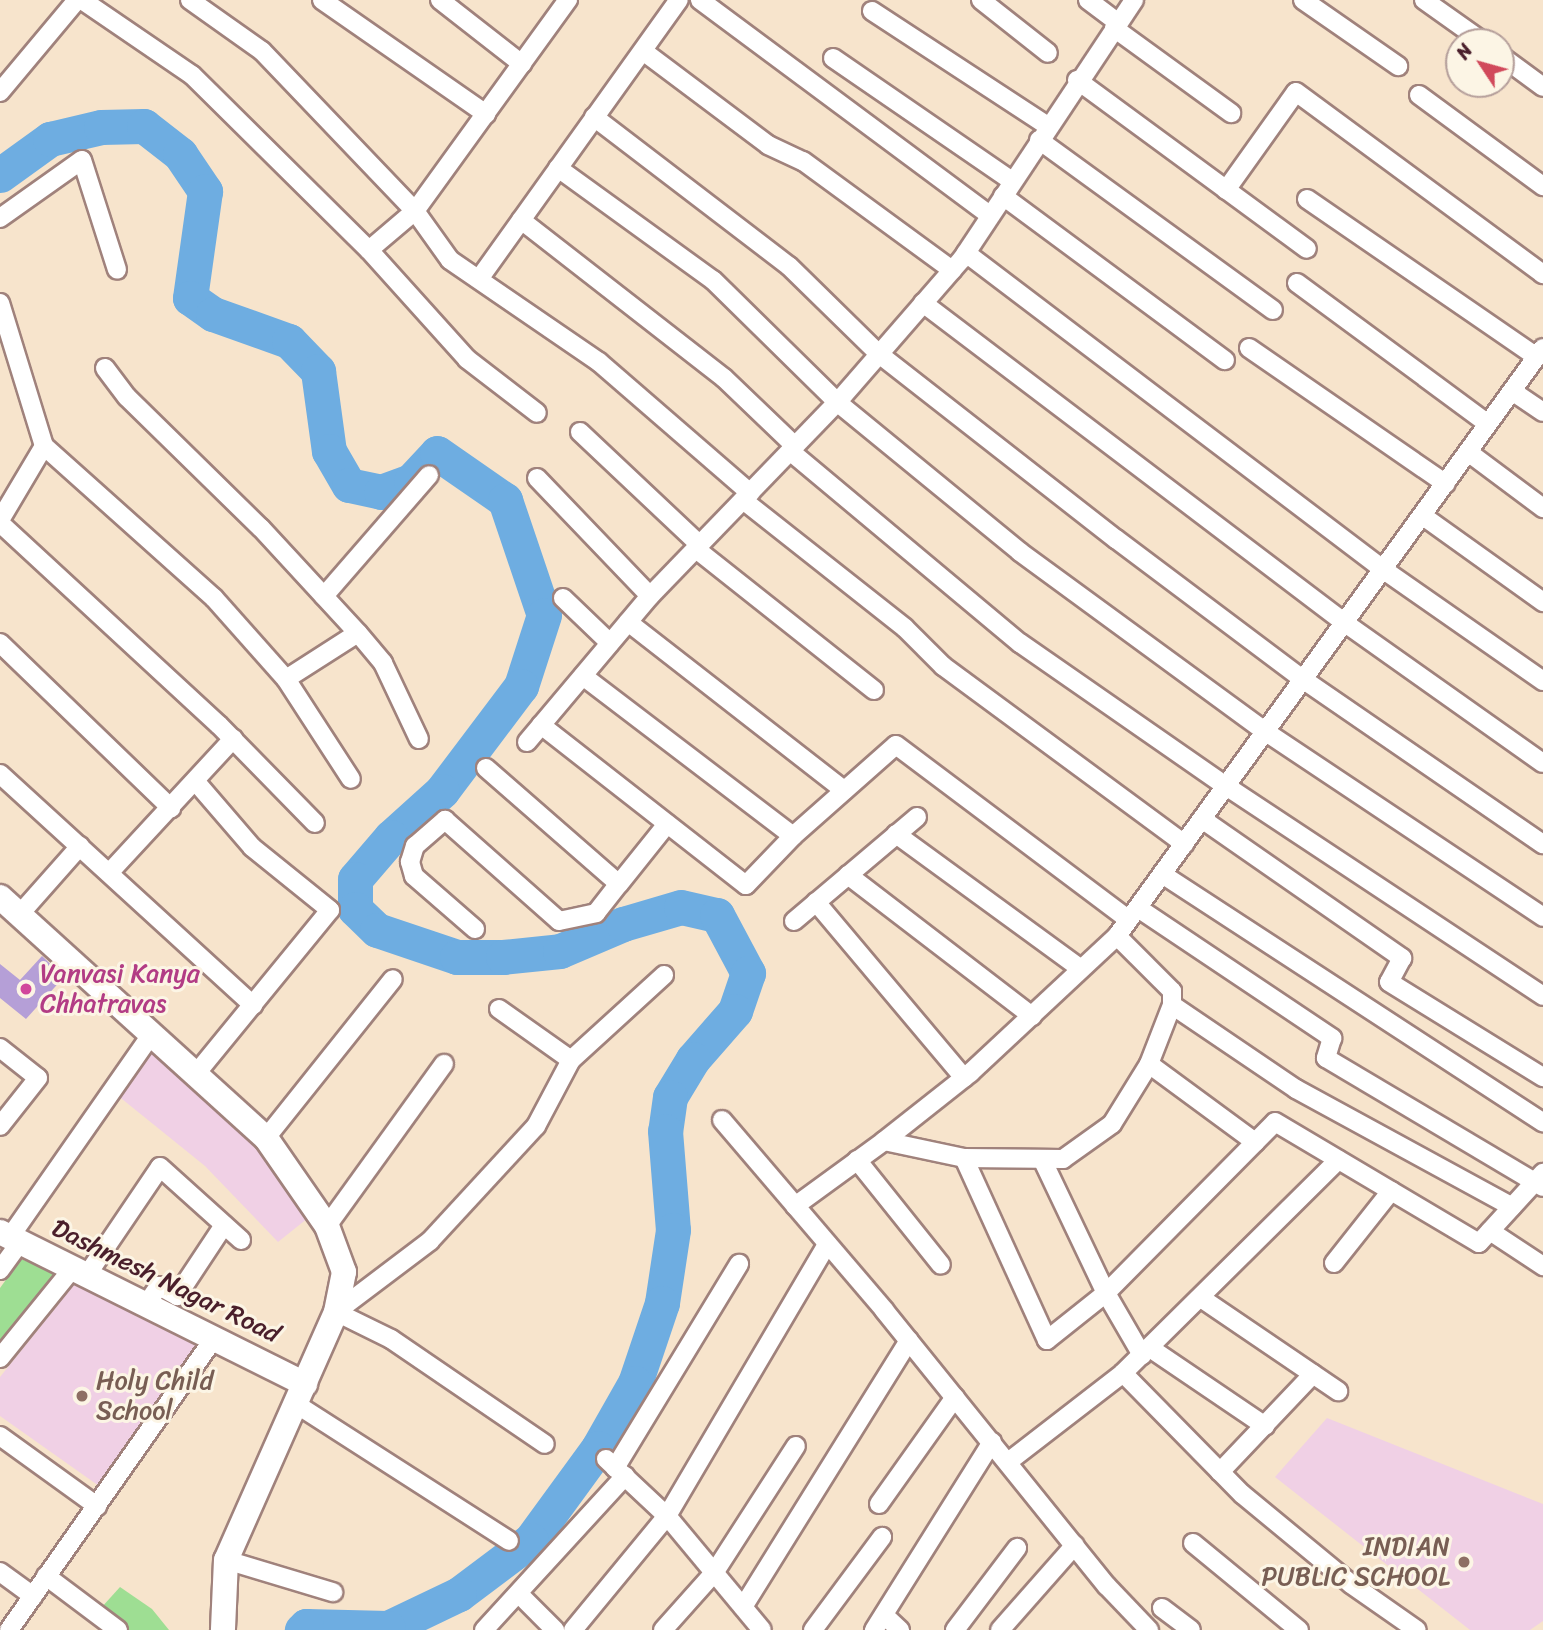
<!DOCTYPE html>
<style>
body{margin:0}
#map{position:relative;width:1543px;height:1630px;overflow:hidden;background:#f7e4cc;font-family:Sriracha,sans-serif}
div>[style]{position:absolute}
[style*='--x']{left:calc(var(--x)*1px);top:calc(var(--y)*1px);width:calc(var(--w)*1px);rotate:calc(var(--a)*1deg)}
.built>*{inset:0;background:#f0d0e5}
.green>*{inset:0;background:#9ede93}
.river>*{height:35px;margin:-17.5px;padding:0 17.5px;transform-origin:17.5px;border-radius:17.5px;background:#6eade1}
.building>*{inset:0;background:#b59fd7}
.roads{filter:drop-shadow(2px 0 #a0827c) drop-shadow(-2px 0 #a0827c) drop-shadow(0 2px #a0827c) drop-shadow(0 -2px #a0827c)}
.street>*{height:18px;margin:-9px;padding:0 9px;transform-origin:9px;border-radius:9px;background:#fff}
.secondary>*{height:24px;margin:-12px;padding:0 12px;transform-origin:12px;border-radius:12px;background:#fff}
.dots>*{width:19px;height:19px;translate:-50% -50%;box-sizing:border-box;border:4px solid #fcf5e5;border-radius:50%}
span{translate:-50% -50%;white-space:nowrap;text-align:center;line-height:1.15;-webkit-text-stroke:6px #fcf5e5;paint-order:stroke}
.hotel-label{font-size:26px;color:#b23c85}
.left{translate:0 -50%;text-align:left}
.street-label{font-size:26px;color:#4a1f2b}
.education-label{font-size:26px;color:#785e54}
.right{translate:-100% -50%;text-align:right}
.north{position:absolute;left:1445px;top:28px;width:70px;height:70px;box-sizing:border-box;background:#fcf5e5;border:2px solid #b59f9b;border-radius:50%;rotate:306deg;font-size:19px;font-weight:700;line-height:28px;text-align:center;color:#4a1f2b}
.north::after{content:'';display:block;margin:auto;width:24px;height:32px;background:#d1495b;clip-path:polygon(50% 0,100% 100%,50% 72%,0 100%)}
</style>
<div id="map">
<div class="built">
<i style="clip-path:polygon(150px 1050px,244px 1134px,283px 1179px,308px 1218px,278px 1242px,205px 1166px,117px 1095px)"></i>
<i style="clip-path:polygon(77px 1281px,203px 1344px,99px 1486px,0 1416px,0 1377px)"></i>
<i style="clip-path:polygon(1327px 1418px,1543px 1504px,1543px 1621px,1530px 1630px,1470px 1630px,1275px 1477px)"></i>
</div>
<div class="green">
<i style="clip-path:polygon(21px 1259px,57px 1273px,0 1345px,0 1288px)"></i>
<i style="clip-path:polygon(120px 1587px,152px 1609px,169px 1630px,128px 1630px,101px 1608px)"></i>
</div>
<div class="river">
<i style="--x:0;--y:175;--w:62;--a:-35.8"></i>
<i style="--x:50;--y:139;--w:52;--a:-13.2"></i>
<i style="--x:101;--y:127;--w:43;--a:-1.3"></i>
<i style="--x:144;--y:126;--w:46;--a:37.9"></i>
<i style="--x:180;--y:154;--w:45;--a:56"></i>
<i style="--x:205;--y:191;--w:108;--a:98"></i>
<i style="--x:190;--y:298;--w:28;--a:35"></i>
<i style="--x:213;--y:314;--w:81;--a:19.6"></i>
<i style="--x:289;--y:341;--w:42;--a:46"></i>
<i style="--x:318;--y:371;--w:81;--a:82.2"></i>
<i style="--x:329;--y:451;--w:39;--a:60"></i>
<i style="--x:349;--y:485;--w:33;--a:12"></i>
<i style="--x:381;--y:492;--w:32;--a:-20"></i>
<i style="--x:411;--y:481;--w:38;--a:-47"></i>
<i style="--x:437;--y:453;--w:83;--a:34.7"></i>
<i style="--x:505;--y:500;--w:121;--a:71.3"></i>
<i style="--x:544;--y:615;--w:75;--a:107.9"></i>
<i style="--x:521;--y:686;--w:131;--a:127"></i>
<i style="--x:442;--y:791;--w:69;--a:138"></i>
<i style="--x:391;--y:837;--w:55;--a:130.6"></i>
<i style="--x:355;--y:879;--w:30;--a:90"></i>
<i style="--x:355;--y:909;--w:30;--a:44"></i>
<i style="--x:377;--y:930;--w:84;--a:18.6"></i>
<i style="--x:457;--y:957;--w:46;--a:0"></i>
<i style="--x:503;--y:957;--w:57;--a:-6"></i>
<i style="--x:560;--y:951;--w:69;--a:-23.2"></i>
<i style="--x:623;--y:924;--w:60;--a:-16.3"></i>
<i style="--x:681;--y:907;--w:37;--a:13"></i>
<i style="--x:717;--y:915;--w:66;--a:61.9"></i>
<i style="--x:748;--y:973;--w:40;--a:108.9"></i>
<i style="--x:735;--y:1011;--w:64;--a:131.2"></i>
<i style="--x:693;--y:1059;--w:44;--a:121.2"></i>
<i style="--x:670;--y:1097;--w:34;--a:98"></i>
<i style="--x:665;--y:1131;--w:99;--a:85.4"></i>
<i style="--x:673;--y:1230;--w:74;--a:98.6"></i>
<i style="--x:662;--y:1303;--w:84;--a:108.6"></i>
<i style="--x:635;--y:1383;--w:75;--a:119.6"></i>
<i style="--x:598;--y:1448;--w:114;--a:126.1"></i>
<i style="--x:531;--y:1540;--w:90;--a:143.1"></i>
<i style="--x:459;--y:1594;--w:79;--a:154.4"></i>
<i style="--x:388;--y:1628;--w:82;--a:-178.6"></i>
<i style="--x:306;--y:1626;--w:6;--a:135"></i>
</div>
<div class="building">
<i style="clip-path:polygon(42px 956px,64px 977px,26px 1019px,0 998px,0 964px,20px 980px)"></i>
</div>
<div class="roads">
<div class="street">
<i style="--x:82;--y:0;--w:133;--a:34.3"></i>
<i style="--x:192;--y:75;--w:249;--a:44.7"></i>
<i style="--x:369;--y:250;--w:147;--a:48"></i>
<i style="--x:467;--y:359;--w:88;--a:37.6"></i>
<i style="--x:190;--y:0;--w:88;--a:35.3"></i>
<i style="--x:262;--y:51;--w:221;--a:46.3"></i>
<i style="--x:415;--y:211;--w:60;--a:54.5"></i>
<i style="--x:450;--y:260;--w:181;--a:34.4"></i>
<i style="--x:599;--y:362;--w:200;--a:40.9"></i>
<i style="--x:322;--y:0;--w:200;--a:34.8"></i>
<i style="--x:440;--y:0;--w:104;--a:38"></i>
<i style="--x:700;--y:0;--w:361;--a:36.6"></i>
<i style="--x:981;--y:0;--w:85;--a:38.3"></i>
<i style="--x:1088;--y:0;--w:38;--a:37"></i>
<i style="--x:1303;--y:0;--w:116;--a:34.8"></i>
<i style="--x:1424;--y:0;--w:72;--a:35.4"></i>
<i style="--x:872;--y:11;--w:210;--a:33.2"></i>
<i style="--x:1114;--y:28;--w:145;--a:36"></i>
<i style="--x:643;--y:51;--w:156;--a:36.9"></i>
<i style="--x:768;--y:145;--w:38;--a:25"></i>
<i style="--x:803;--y:161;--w:185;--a:36.2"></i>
<i style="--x:1501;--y:56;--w:52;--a:36.4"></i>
<i style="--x:833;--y:58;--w:217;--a:34.5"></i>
<i style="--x:1077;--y:80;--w:285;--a:36.3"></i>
<i style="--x:0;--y:92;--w:120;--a:-50.1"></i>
<i style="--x:1419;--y:95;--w:154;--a:36.3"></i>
<i style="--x:594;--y:117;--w:245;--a:37.4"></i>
<i style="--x:789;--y:266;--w:126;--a:44.4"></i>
<i style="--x:879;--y:354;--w:301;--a:38"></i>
<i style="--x:1116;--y:539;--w:235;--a:36.9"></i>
<i style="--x:1304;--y:680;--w:290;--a:34.5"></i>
<i style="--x:1039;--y:140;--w:289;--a:36"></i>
<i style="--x:558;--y:168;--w:191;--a:35.9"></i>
<i style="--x:713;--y:280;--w:174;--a:44.5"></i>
<i style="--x:837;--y:402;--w:237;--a:39.3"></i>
<i style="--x:1020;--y:552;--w:305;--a:36.2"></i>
<i style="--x:1266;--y:732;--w:333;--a:33.7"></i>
<i style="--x:1226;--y:190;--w:120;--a:-54.5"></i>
<i style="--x:1296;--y:92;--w:307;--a:36.4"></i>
<i style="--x:1003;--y:196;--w:276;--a:36.5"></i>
<i style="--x:1307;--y:199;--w:279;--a:34.5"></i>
<i style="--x:0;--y:218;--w:100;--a:-35.3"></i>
<i style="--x:82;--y:160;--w:115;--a:72.3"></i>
<i style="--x:521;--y:220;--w:257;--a:37.9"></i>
<i style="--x:724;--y:378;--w:98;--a:43.8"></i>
<i style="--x:369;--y:250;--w:60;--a:-40.3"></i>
<i style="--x:415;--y:211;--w:261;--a:-54.1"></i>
<i style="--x:966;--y:253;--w:525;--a:37.18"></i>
<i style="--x:1384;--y:570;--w:194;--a:34.9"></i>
<i style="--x:479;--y:279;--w:343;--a:-54.4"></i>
<i style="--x:1297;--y:283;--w:237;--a:36.4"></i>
<i style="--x:0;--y:303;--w:150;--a:72.9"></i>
<i style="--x:44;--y:446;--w:86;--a:120.7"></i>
<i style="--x:923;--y:303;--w:530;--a:37.17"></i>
<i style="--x:1345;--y:623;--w:242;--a:35.3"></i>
<i style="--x:1249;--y:348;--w:239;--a:34.6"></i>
<i style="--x:105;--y:368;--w:36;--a:53"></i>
<i style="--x:127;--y:397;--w:187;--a:44.4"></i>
<i style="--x:261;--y:528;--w:143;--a:47.3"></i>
<i style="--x:358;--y:633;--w:39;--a:50"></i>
<i style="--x:383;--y:663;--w:84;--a:64.7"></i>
<i style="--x:1512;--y:391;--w:37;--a:34"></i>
<i style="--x:580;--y:432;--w:165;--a:43.3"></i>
<i style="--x:44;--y:446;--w:228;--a:41.8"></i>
<i style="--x:214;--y:598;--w:108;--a:48.4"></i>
<i style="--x:286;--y:679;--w:119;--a:57"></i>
<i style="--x:790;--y:451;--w:300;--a:39.9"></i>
<i style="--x:1020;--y:643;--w:251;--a:34.8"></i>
<i style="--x:1226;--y:786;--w:380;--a:33.5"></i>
<i style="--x:1468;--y:452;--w:94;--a:36.7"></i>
<i style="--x:537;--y:478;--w:163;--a:46.2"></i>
<i style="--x:743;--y:500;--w:206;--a:38.3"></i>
<i style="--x:905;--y:628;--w:54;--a:45"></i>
<i style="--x:943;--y:666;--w:300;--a:36.4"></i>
<i style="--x:1423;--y:516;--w:148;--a:35.6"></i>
<i style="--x:0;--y:523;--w:298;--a:42.7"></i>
<i style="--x:219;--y:725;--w:137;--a:45.6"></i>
<i style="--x:696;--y:549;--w:227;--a:38.4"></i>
<i style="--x:324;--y:596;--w:160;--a:-49"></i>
<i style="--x:563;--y:598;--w:65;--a:43.8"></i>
<i style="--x:628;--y:622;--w:274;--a:37.9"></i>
<i style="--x:0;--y:643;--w:238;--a:44"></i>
<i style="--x:583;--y:676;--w:264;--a:37.3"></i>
<i style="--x:286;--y:679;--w:85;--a:-32.6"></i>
<i style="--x:541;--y:725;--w:260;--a:38"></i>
<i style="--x:746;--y:885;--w:68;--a:-46.2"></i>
<i style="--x:793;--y:836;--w:137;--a:-41.5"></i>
<i style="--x:896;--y:745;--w:291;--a:36.9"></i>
<i style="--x:527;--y:742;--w:191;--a:-49.9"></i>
<i style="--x:650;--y:596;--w:275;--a:-46"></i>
<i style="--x:841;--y:398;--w:184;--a:-49"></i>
<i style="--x:962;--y:259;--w:311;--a:-56.4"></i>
<i style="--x:486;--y:768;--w:176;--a:41.1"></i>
<i style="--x:619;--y:884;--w:77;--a:-51.3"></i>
<i style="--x:0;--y:774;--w:343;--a:42.4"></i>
<i style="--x:1202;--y:819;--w:244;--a:34.8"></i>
<i style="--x:1402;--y:958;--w:27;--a:118"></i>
<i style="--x:1389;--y:982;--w:181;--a:31.7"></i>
<i style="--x:896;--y:834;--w:229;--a:36.1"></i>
<i style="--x:109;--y:873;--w:183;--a:-47.2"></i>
<i style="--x:1162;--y:874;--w:455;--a:33.1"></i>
<i style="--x:848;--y:875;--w:232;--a:37.5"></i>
<i style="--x:816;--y:902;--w:230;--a:49.9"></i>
<i style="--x:1138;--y:908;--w:234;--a:33.8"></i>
<i style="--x:1332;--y:1038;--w:21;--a:107"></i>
<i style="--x:1326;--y:1058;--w:252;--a:30.7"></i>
<i style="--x:19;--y:915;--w:92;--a:-48.5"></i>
<i style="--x:794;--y:921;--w:161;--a:-40.2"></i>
<i style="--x:475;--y:929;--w:81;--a:-139"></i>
<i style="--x:414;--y:876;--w:15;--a:-106"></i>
<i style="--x:410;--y:862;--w:17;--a:-73"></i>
<i style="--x:415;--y:846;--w:40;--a:-41"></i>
<i style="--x:445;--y:820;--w:152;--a:41.5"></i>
<i style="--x:559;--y:921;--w:38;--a:-12"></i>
<i style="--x:596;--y:913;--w:37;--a:-52"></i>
<i style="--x:1172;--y:1005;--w:150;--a:34.1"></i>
<i style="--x:1296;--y:1089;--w:246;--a:28.6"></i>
<i style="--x:499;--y:1009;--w:88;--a:35.3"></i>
<i style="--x:571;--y:1060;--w:75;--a:117.9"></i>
<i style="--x:536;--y:1126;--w:156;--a:132.7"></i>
<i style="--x:430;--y:1241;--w:118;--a:142.9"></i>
<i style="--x:336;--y:1312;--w:61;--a:26.1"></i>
<i style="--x:391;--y:1339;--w:186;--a:34.3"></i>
<i style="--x:0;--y:1048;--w:48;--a:38.3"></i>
<i style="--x:38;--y:1078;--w:61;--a:128.4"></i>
<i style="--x:571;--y:1060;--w:126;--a:-42.4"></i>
<i style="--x:1149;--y:1064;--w:132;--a:36.3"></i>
<i style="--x:195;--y:1075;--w:213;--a:-50.7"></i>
<i style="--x:330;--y:910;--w:100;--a:-141.1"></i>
<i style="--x:252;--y:847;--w:86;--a:-130.7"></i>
<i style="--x:722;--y:1120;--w:250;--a:49.5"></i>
<i style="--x:884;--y:1310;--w:355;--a:51.1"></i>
<i style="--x:1107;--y:1586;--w:61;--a:46.3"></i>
<i style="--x:266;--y:1138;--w:203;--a:-51.4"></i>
<i style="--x:884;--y:1141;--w:110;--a:-38.3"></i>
<i style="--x:970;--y:1073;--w:201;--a:-43"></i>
<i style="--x:1117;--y:936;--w:726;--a:-54.08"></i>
<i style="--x:964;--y:1158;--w:200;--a:65.5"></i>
<i style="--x:1047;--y:1340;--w:75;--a:-38.5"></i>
<i style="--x:1106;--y:1293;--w:240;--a:-45.3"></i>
<i style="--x:1275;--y:1122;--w:237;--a:30.7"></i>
<i style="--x:1479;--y:1243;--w:95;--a:-47.6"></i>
<i style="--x:1042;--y:1159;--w:148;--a:64.5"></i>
<i style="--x:1106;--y:1293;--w:72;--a:59.9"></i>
<i style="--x:857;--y:1160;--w:134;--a:51.3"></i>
<i style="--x:795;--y:1206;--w:110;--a:-36.1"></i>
<i style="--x:884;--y:1141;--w:82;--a:12"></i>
<i style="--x:964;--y:1158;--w:99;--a:0.6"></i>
<i style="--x:1063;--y:1159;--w:60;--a:-35.5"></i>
<i style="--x:1112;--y:1124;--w:70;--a:-58.3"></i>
<i style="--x:1149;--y:1064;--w:63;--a:-68.7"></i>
<i style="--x:1172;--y:1005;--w:14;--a:-90"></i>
<i style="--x:1172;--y:991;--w:78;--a:-135"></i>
<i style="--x:327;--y:1226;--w:200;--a:-54.2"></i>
<i style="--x:1490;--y:1231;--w:64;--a:33.4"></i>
<i style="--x:10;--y:1237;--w:245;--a:-55.1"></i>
<i style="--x:1334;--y:1263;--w:92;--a:-51.6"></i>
<i style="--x:0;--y:1270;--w:34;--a:-54"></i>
<i style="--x:87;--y:1275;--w:130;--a:-55.9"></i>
<i style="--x:160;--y:1167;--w:109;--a:42"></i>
<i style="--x:1201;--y:1298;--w:166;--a:34.2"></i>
<i style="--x:146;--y:1305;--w:23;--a:-56"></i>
<i style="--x:159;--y:1286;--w:21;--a:29"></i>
<i style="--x:177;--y:1296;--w:85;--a:-56.5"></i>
<i style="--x:1150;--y:1348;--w:139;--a:34.1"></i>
<i style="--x:0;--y:1358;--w:116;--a:-51"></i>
<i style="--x:1123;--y:1373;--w:170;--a:45.5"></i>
<i style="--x:1242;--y:1494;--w:141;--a:39.5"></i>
<i style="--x:1351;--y:1584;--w:80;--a:34.9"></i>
<i style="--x:296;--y:1404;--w:253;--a:32.7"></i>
<i style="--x:0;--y:1436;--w:120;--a:35.8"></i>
<i style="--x:606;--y:1459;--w:83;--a:43.1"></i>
<i style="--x:667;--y:1516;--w:148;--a:50.2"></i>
<i style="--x:1008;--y:1462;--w:145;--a:-37.7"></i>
<i style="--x:1123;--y:1373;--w:303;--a:-44.7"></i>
<i style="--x:615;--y:1468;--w:239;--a:-58.7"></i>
<i style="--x:1220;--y:1472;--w:135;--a:-46.5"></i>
<i style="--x:879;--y:1504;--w:131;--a:-54.6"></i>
<i style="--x:1193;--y:1543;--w:137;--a:39.4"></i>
<i style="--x:226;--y:1560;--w:112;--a:16.7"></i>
<i style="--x:0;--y:1572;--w:41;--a:36"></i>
<i style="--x:46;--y:1576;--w:90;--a:36.9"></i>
<i style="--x:519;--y:1594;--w:51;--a:45"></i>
<i style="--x:743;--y:1607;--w:314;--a:-58.1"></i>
<i style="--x:1162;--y:1608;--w:36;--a:37"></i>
<i style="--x:884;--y:1615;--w:22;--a:43"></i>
<i style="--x:9;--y:1630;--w:357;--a:-54.9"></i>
<i style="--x:484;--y:1630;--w:209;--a:-47.5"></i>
<i style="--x:573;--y:1630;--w:148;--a:-50.5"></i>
<i style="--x:667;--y:1516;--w:316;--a:-59.5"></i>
<i style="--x:663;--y:1630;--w:76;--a:-48.2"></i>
<i style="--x:714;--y:1573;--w:151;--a:-57.2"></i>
<i style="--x:813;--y:1630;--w:116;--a:-53.4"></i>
<i style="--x:874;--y:1630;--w:222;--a:-57.9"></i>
<i style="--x:955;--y:1630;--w:103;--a:-52.9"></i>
<i style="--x:1000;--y:1630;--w:113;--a:-48.6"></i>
</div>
<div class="secondary">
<i style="--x:0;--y:897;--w:359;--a:42.2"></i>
<i style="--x:266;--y:1138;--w:107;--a:55.3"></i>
<i style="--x:327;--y:1226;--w:49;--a:69.7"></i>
<i style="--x:344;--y:1272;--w:41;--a:101.3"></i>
<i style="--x:336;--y:1312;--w:271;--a:113.9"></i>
<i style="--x:226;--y:1560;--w:70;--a:92.5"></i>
<i style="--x:0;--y:1232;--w:341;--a:26.5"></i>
</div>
</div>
<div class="dots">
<i style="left:26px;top:989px;background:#d1479c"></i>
<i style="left:82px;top:1396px;background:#8d6e63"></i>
<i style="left:1464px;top:1562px;background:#8d6e63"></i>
</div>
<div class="hotel-label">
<span class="left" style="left:40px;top:989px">Vanvasi Kanya<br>Chhatravas</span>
</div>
<div class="street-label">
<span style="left:166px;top:1281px;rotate:26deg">Dashmesh Nagar Road</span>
</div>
<div class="education-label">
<span class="left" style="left:96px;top:1396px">Holy Child<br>School</span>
<span class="right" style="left:1450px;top:1562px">INDIAN<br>PUBLIC SCHOOL</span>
</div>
<div class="north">N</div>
</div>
